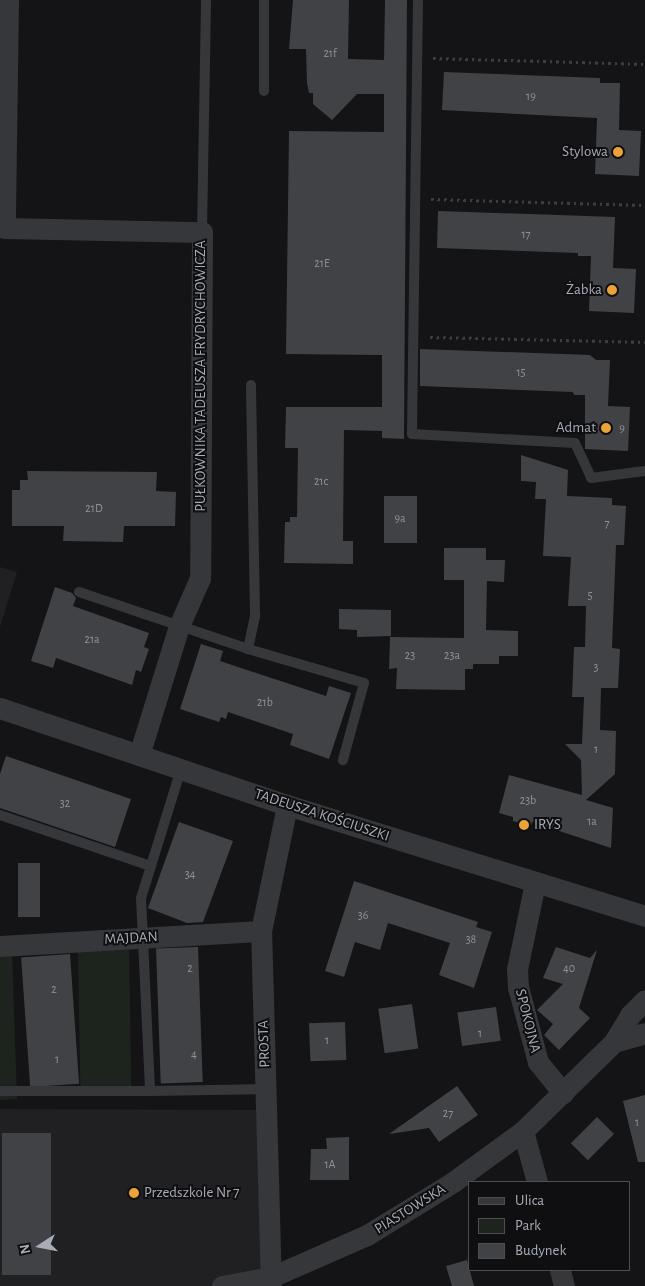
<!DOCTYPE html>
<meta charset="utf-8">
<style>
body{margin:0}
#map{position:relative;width:645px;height:1286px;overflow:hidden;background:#141416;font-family:"Alegreya Sans",sans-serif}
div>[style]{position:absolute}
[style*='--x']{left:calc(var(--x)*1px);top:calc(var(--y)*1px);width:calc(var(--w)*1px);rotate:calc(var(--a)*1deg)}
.built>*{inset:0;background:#202023}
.green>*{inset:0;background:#1d241d;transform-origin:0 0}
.building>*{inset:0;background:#414246;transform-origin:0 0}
.path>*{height:3px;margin-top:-1.5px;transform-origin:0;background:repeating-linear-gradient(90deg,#3c3e42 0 2.5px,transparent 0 6.5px)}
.service>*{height:10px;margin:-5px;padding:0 5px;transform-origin:5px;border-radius:5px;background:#35373b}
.minor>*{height:21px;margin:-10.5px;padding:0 10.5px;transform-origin:10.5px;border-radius:10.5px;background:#35373b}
.dots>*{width:14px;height:14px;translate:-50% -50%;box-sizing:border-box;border:2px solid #0f0f11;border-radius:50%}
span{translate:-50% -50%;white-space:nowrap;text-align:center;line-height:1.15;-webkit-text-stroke:4px #0f0f11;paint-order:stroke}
.number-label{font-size:12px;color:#8e929a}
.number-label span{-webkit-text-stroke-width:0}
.poi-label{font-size:15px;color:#a7acb6}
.right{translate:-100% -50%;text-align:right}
.left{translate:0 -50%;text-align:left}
.street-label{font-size:15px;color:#a7acb6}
.legend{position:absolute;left:468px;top:1181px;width:162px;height:90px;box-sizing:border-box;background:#0f0f11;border:1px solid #4c4e53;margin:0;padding:6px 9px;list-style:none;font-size:15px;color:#a7acb6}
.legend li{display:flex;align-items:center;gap:10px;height:25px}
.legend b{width:25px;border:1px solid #4c4e53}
.north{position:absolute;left:15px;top:1221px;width:50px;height:50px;-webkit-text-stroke:4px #0f0f11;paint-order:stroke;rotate:259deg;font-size:14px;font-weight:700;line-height:20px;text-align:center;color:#a7acb6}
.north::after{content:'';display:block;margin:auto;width:18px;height:22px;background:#a7acb6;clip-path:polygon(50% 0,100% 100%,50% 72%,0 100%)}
</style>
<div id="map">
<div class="built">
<i style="clip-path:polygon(0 567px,17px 572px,0 627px)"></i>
<i style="clip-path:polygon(0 1109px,267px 1110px,271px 1277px,222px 1286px,0 1286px)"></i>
</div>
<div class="green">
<i style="left:129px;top:950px;width:138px;height:51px;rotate:89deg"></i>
<i style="clip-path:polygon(12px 953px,17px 1099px,0 1100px,0 954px)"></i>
</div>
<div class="building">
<i style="clip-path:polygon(293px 0,349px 0,348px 59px,384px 60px,385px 0,407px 0,404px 439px,382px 438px,382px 431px,344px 430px,343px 541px,353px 541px,353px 564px,284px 563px,285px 522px,290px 522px,290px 517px,297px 517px,298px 448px,285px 448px,286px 407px,382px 407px,382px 355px,286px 354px,289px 131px,384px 132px,384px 94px,357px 94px,332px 120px,313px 104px,313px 93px,309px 93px,307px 83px,306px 49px,289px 49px)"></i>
<i style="clip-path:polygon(444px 72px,600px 78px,600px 83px,620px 83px,619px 130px,641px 131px,639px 176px,595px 174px,597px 118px,442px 110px)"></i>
<i style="clip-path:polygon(438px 211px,615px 217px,613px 268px,636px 269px,634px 313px,589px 311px,591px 256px,578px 256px,578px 253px,437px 248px)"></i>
<i style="clip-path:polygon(420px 349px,590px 355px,596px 360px,610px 360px,608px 406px,630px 407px,628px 451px,585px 449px,585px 395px,574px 395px,573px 392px,420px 386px)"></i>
<i style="clip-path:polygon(521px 455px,568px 470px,567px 496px,612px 498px,612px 505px,626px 506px,624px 545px,616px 545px,612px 648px,620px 649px,618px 688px,601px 688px,600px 730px,616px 731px,615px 774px,586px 800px,613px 808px,611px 848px,532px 822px,531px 826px,513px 821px,513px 817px,499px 813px,509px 775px,582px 795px,581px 760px,565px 744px,582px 744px,584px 697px,572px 697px,574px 647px,585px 647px,586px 606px,568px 606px,571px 557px,543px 556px,546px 499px,535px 499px,536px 482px,521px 481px)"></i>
<i style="clip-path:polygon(27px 471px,157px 472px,156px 491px,176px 492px,175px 526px,124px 526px,123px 542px,63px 541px,64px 526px,12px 526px,12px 490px,20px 490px,20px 480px,28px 480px)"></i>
<i style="left:384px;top:496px;width:33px;height:47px"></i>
<i style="clip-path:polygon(444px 548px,486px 548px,486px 560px,505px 560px,504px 582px,487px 581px,486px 630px,518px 631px,518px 656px,499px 656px,499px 664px,473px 664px,473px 669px,465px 669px,465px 690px,396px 689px,397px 668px,389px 669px,390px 637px,464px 638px,464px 580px,444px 580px)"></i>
<i style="clip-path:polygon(55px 587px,72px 593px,76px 598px,73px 606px,149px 633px,144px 647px,149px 649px,141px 672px,136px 670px,132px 685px,56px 658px,53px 668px,31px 661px)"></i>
<i style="clip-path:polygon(339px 609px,391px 610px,391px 636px,357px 637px,357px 630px,339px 629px)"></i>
<i style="clip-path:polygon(201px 644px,223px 651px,220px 661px,326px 696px,329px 686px,351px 693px,329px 759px,290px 745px,293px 734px,228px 712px,226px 719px,221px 717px,219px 722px,180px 709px)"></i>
<i style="clip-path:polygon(6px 756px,131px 799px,115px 847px,0 808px,0 774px)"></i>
<i style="clip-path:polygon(179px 822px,233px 841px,203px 922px,187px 923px,148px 908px)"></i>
<i style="left:18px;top:863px;width:22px;height:54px"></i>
<i style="clip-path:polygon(354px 881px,478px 922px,476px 927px,492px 932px,474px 988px,439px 975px,450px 943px,388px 923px,380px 950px,355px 942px,344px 977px,325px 971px)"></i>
<i style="left:198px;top:947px;width:135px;height:42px;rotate:88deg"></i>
<i style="clip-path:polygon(556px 947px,590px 958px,597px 950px,579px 1008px,590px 1018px,559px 1050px,544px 1035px,553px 1024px,537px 1010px,563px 984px,543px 978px)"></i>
<i style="left:70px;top:954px;width:130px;height:49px;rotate:86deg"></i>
<i style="left:412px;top:1004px;width:45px;height:34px;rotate:82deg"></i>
<i style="left:496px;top:1007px;width:34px;height:39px;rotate:82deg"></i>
<i style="left:345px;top:1022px;width:38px;height:36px;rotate:88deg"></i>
<i style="clip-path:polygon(457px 1086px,478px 1115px,439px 1142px,429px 1128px,389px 1134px)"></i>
<i style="clip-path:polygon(645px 1095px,645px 1162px,638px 1162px,623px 1101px)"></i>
<i style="left:597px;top:1117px;width:24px;height:37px;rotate:45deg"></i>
<i style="left:2px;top:1133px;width:49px;height:142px"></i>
<i style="clip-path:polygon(349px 1137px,349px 1180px,310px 1180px,311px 1149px,327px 1149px,326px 1138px)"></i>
<i style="clip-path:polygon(467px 1260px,474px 1286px,452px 1286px,446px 1266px)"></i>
</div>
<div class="path">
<i style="--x:433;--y:58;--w:212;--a:1.6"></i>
<i style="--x:431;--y:199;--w:214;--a:1.6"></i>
<i style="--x:430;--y:337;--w:215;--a:1.3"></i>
</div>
<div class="service">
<i style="--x:418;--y:0;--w:434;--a:90.8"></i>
<i style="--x:412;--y:434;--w:163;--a:3.2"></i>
<i style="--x:575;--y:443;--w:38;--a:65"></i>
<i style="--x:591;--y:478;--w:54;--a:-7.4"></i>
<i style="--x:264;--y:91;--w:91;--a:-90"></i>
<i style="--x:202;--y:232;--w:232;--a:-89"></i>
<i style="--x:79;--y:592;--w:178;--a:18.6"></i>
<i style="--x:248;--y:649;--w:121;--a:16.3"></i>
<i style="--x:364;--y:683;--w:80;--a:105.3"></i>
<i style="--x:248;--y:649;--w:35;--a:-78"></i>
<i style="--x:255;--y:615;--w:230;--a:-91"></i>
<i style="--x:181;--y:769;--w:135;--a:107.2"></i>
<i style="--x:141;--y:898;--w:193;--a:87.3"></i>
<i style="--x:150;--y:1091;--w:116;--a:-1"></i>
<i style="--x:0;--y:815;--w:159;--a:18.7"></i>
<i style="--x:0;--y:1091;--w:150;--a:0"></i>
</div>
<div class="minor">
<i style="--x:8;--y:0;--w:228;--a:90.8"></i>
<i style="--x:5;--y:228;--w:197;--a:1.2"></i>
<i style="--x:202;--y:232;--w:346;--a:90.3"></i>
<i style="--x:200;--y:578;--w:52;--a:113.6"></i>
<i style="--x:179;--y:626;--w:135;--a:107.2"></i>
<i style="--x:0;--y:708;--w:303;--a:18.7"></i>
<i style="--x:287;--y:805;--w:375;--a:17.2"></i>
<i style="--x:535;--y:883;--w:88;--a:101.8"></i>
<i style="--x:517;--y:969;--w:18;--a:87"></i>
<i style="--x:518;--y:987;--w:78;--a:75.1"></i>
<i style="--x:538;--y:1062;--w:40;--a:51"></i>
<i style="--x:0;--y:946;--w:261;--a:-3.3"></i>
<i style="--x:614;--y:1042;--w:32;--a:-16"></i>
<i style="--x:523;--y:1131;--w:53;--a:74.6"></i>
<i style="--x:560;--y:1270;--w:16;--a:76"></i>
<i style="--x:222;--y:1286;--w:50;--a:-10.4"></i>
<i style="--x:271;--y:1277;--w:105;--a:-23.6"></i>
<i style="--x:367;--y:1235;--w:101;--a:-31.6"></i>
<i style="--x:453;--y:1182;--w:87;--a:-36.1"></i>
<i style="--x:523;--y:1131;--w:127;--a:-44.4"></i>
<i style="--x:614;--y:1042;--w:31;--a:-59"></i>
<i style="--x:630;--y:1015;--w:21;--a:-45"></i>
<i style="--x:271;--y:1286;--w:355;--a:-91.6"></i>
<i style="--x:261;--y:931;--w:129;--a:-78.3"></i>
</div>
<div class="dots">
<i style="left:618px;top:152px;background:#eba338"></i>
<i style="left:612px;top:290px;background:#eba338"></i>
<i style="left:606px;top:428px;background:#eba338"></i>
<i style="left:524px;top:825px;background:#eba338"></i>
<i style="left:134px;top:1193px;background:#eba338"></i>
</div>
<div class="number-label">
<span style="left:330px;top:54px">21f</span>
<span style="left:531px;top:97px">19</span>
<span style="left:526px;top:235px">17</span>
<span style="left:322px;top:264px">21E</span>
<span style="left:521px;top:373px">15</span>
<span style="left:622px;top:429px">9</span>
<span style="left:321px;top:482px">21c</span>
<span style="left:94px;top:509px">21D</span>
<span style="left:400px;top:519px">9a</span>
<span style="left:607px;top:524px">7</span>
<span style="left:590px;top:596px">5</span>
<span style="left:92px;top:640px">21a</span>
<span style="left:410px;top:656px">23</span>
<span style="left:452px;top:656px">23a</span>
<span style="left:596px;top:668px">3</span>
<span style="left:265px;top:703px">21b</span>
<span style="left:596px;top:750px">1</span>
<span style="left:528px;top:801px">23b</span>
<span style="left:65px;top:804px">32</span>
<span style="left:592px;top:822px">1a</span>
<span style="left:190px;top:875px">34</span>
<span style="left:363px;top:916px">36</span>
<span style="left:471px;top:940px">38</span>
<span style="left:190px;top:969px">2</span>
<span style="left:569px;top:969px">40</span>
<span style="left:54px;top:990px">2</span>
<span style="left:480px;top:1034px">1</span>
<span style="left:327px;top:1041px">1</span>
<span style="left:194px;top:1055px">4</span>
<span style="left:57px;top:1060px">1</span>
<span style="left:448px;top:1114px">27</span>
<span style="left:637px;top:1123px">1</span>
<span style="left:330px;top:1165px">1A</span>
</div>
<div class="poi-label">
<span class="right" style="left:608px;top:152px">Stylowa</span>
<span class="right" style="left:602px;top:290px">Żabka</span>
<span class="right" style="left:596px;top:428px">Admat</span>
<span class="left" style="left:534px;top:825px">IRYS</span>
<span class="left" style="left:144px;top:1193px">Przedszkole Nr 7</span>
</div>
<div class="street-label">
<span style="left:201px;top:376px;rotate:-90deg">PUŁKOWNIKA TADEUSZA FRYDRYCHOWICZA</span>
<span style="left:322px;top:815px;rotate:18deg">TADEUSZA KOŚCIUSZKI</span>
<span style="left:131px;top:938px;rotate:-3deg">MAJDAN</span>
<span style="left:528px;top:1021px;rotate:76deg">SPOKOJNA</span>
<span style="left:264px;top:1044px;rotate:-92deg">PROSTA</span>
<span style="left:410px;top:1209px;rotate:-32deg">PIASTOWSKA</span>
</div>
<ul class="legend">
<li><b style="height:6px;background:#35373b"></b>Ulica</li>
<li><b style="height:14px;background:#1d241d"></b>Park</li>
<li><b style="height:14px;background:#414246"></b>Budynek</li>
</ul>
<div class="north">N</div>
</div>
